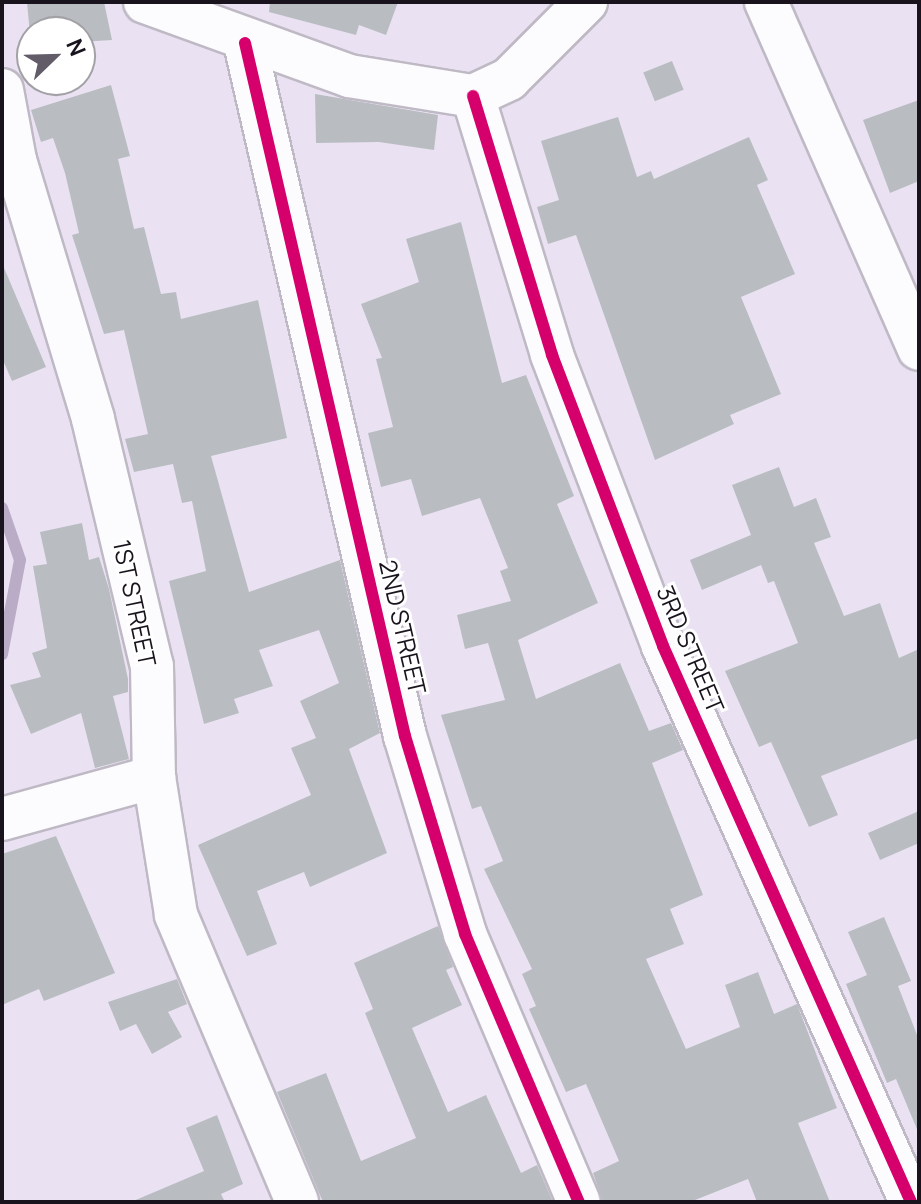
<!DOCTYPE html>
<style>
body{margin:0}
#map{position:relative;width:921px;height:1204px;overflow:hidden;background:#eae2f2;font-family:Manrope,sans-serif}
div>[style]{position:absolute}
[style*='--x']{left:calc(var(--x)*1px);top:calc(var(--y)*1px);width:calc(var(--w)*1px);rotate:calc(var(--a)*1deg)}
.stream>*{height:12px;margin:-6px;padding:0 6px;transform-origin:6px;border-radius:6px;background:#baacc7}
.building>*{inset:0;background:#b9bdc2;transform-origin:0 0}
.roads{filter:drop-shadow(2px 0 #bfb9c5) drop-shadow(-2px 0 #bfb9c5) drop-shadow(0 2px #bfb9c5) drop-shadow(0 -2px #bfb9c5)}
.minor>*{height:42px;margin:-21px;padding:0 21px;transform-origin:21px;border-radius:21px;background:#fcfbfd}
.cycleway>*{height:12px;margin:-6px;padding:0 6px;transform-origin:6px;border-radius:6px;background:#d6006c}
span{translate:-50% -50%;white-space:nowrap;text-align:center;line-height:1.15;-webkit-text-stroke:6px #fff;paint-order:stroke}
.street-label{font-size:24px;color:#19131d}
.frame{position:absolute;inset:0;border:4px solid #19131d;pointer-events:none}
.north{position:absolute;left:16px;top:16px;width:80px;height:80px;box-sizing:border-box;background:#fff;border:2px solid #a3a1a5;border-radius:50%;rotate:67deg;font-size:22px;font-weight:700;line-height:32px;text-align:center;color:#19131d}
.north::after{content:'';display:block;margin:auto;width:28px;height:36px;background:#625b68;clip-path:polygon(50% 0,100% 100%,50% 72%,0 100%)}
</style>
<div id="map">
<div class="stream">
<i style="--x:2;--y:508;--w:55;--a:70.9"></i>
<i style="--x:20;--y:560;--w:96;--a:100.8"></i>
</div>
<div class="building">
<i style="clip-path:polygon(27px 2px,104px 2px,112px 40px,80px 42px,80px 32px,32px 32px,31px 46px)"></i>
<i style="clip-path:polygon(270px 2px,398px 2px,386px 35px,359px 25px,356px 35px,269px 12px)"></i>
<i style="left:672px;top:61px;width:31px;height:31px;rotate:68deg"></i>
<i style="clip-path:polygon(111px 85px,130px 156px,118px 159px,134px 229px,144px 227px,161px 294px,176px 292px,181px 319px,258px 300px,287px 438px,211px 456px,249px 592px,340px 560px,380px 733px,349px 749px,387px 853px,310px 887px,304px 872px,257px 891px,277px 944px,247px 956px,198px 845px,311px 795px,291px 748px,316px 738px,300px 701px,339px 683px,319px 630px,259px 650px,273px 686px,234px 699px,239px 713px,204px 724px,169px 581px,206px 571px,192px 501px,182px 503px,173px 464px,134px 472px,125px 439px,148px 434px,124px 330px,104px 334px,72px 235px,79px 233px,65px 173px,53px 138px,41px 142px,31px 110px)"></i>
<i style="clip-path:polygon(315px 94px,438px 115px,434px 150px,379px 142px,316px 143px)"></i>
<i style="clip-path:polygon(919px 100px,919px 181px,890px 193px,863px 120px)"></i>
<i style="clip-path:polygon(618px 117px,637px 177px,651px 171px,654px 179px,749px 137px,768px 180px,757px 185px,795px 274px,741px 297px,781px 394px,730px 415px,734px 424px,655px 460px,576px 235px,548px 244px,537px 207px,559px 200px,541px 141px)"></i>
<i style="clip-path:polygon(461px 222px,502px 383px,526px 375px,574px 496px,557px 504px,598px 603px,518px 640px,536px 699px,620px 663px,649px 731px,671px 723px,683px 750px,652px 763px,703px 895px,670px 909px,684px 944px,646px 959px,686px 1049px,740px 1027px,725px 985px,758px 972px,774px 1014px,797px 1004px,837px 1108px,798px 1123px,830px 1202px,757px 1202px,748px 1179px,690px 1202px,603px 1202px,593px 1173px,619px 1161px,586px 1084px,566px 1092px,529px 1009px,536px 1006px,522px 974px,532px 969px,484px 869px,503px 861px,481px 806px,472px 809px,441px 715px,505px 700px,488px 643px,465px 649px,457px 615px,511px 601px,500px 571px,508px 568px,480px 498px,422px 516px,411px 479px,381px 487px,368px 433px,393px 427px,376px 359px,382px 358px,361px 304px,419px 282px,406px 239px)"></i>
<i style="clip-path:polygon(2px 263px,46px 367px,12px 381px,2px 358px)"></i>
<i style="clip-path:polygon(779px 467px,794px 507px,816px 498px,831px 537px,814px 543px,844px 616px,880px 603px,899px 658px,919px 649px,919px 738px,821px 776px,838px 815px,809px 827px,771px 742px,759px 747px,725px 671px,798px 643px,774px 581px,768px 583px,761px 565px,702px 590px,690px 560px,751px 535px,732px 485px)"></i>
<i style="clip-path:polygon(82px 523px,89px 560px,99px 557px,109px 589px,128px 679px,128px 692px,113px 696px,129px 759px,95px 768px,81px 713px,31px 734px,10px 685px,41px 677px,32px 653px,47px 648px,33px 566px,47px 564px,40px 532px)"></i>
<i style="clip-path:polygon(919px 811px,919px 843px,880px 860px,868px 833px)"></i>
<i style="clip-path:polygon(56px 836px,115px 973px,44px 1001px,39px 989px,2px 1005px,2px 854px)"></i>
<i style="clip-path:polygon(884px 917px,911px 981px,898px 986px,919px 1040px,919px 1134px,896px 1079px,887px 1083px,846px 984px,867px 975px,848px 932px)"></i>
<i style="clip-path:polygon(438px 926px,453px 967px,446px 970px,462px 1005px,412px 1028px,448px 1112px,486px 1095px,521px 1173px,537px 1165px,553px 1202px,323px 1202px,320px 1195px,277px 1092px,326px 1073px,361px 1161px,416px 1138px,365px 1013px,373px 1009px,354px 963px)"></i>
<i style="clip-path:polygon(177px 979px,187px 1004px,168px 1012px,182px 1037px,152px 1054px,136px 1024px,120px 1031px,108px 1002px)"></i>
<i style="clip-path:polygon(217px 1115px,243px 1184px,221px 1194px,225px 1202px,131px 1202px,204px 1171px,186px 1128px)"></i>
</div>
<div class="roads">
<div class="minor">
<i style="--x:145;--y:2;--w:217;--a:19.9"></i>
<i style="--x:349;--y:76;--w:126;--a:9.2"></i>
<i style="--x:473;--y:96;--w:40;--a:-25"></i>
<i style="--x:509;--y:79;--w:109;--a:-45"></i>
<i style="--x:766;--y:2;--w:379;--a:66.2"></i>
<i style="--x:245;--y:43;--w:711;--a:77"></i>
<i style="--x:405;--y:736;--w:207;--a:73.1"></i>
<i style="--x:465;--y:934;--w:291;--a:67"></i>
<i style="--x:2;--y:90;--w:71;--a:79.5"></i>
<i style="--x:15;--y:160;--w:270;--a:73.2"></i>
<i style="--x:93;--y:419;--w:254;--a:76.6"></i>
<i style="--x:152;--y:666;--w:111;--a:89"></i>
<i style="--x:154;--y:777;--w:140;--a:80.9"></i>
<i style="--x:176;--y:915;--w:311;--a:67.1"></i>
<i style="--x:473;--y:96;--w:271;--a:73"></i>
<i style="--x:552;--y:355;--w:311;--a:69.1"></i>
<i style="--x:663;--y:646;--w:609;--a:65.96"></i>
<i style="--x:2;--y:819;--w:158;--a:-15.4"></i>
</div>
</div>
<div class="cycleway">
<i style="--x:245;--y:43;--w:711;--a:77"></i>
<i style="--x:405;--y:736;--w:207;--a:73.1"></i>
<i style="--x:465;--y:934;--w:291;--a:67"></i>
<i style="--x:473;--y:96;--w:271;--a:73"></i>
<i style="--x:552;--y:355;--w:311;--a:69.1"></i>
<i style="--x:663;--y:646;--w:609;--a:65.96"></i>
</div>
<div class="street-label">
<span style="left:135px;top:603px;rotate:78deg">1ST STREET</span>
<span style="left:403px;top:627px;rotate:77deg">2ND STREET</span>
<span style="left:691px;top:649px;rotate:67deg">3RD STREET</span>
</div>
<div class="frame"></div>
<div class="north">N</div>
</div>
